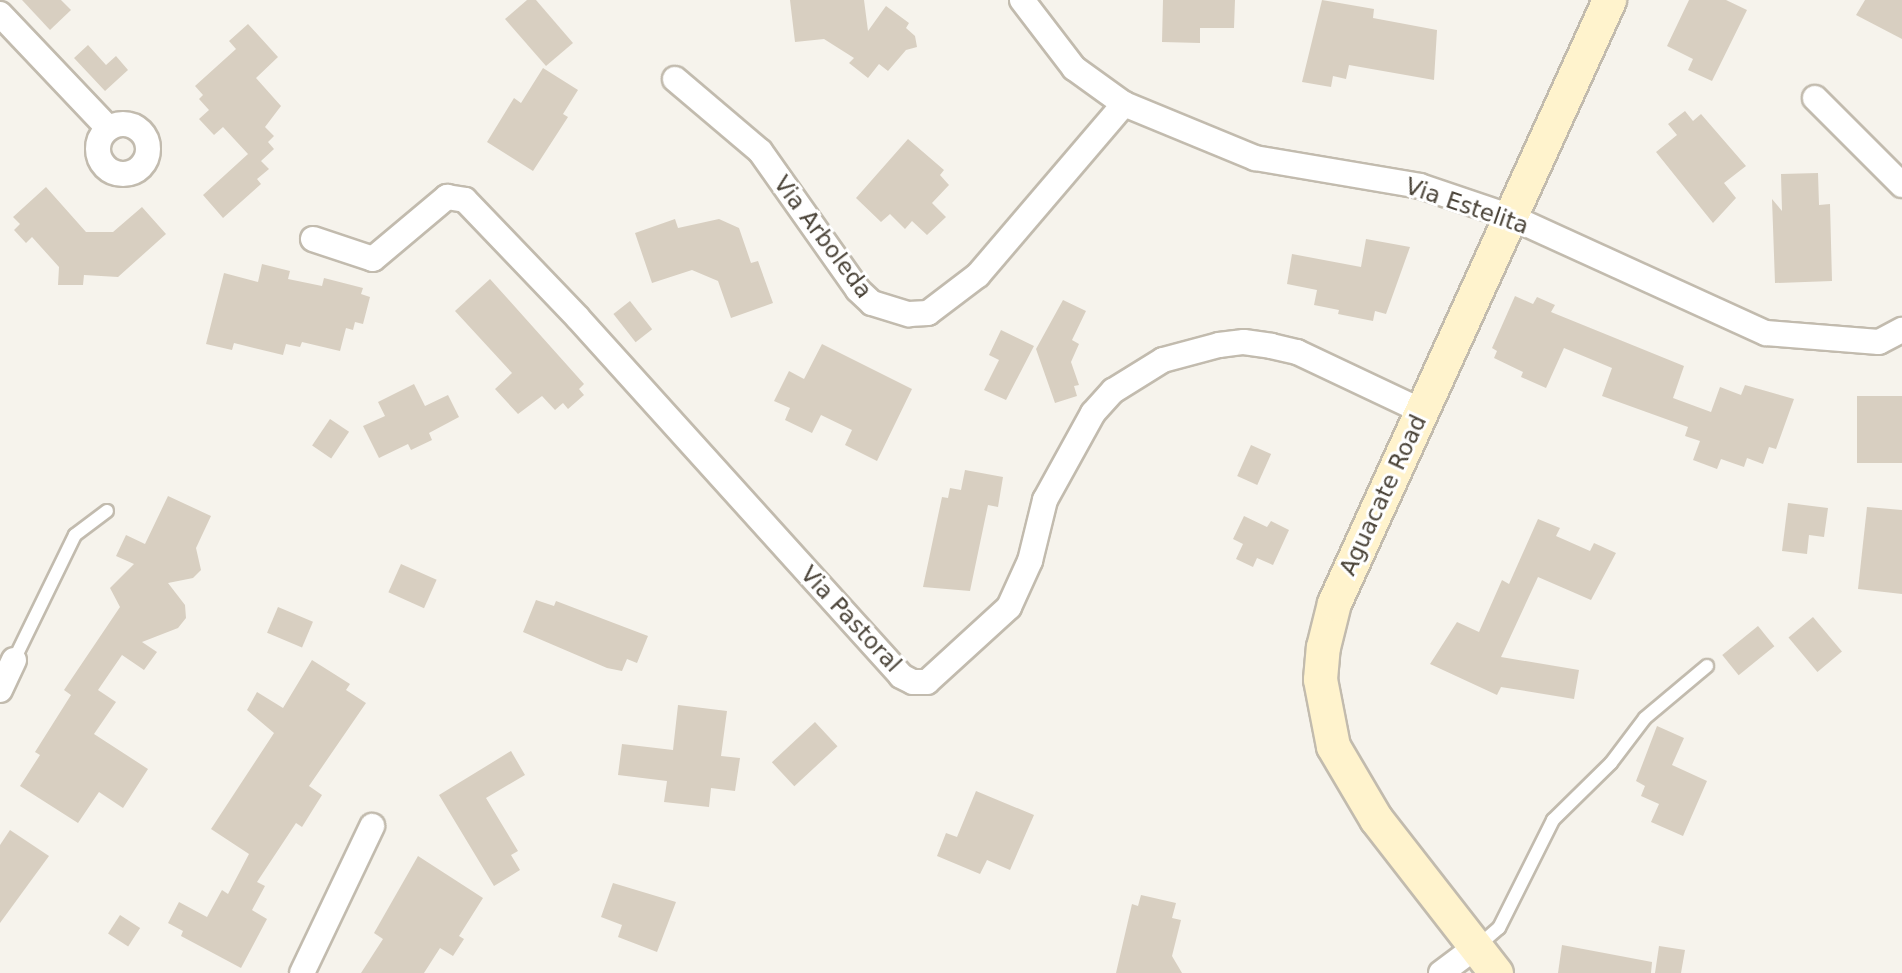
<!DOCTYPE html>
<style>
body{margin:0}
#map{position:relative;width:1902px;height:973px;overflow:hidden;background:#f6f3ec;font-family:"DejaVu Sans",sans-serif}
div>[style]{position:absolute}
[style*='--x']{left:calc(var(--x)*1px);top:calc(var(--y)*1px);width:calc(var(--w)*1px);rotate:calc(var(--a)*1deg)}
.building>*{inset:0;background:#d8cfc1;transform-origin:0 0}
.roads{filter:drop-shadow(2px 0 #c2bbae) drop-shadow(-2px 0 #c2bbae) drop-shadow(0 2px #c2bbae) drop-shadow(0 -2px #c2bbae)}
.lane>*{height:12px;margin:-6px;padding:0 6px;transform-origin:6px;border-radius:6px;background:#fff}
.street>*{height:24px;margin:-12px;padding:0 12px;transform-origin:12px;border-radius:12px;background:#fff}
.street>.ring{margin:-12px;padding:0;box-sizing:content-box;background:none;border:24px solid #fff;border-radius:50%}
.secondary>*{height:33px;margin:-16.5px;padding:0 16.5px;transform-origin:16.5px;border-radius:16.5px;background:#fff3cd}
span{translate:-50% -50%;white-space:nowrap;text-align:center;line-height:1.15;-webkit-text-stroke:6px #fff;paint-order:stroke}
.street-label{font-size:23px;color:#4b4439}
</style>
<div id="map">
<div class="building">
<i style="clip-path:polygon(22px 0,61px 0,71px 10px,50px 30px)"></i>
<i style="clip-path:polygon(527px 0,536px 0,573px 43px,546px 66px,505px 19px)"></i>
<i style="clip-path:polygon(790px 0,864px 0,868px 31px,886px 6px,909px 23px,906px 28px,915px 36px,917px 47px,906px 50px,888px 71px,879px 64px,868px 78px,849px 63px,854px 58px,824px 39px,795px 42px)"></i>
<i style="clip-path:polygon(1163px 0,1235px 0,1234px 28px,1200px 28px,1200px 43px,1162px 42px)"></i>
<i style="clip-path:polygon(1322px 0,1374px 9px,1373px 18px,1437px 30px,1434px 80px,1349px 65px,1346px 79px,1333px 76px,1331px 87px,1302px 82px)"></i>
<i style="clip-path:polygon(1689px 0,1726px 0,1747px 10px,1712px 81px,1688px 70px,1693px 59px,1667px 46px)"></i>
<i style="clip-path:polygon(1865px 0,1902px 0,1902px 39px,1856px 15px)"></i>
<i style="clip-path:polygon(248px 24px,278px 57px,256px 78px,281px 106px,265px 127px,274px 136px,268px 142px,274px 149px,261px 161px,269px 169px,257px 179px,261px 184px,223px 218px,203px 195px,248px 154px,223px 127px,214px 135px,199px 119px,209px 110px,199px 99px,203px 95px,195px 86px,236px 49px,229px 41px)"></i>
<i style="clip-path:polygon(88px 45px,106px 65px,116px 56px,128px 70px,105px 91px,74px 58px)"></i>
<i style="clip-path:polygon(543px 68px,578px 90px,563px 114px,568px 117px,533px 171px,487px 142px,514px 98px,521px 103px)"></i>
<i style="clip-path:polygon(1685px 111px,1693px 121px,1701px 114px,1746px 166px,1724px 183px,1736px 198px,1713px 223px,1656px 152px,1677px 135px,1668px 124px)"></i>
<i style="clip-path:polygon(908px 139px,944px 170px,940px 175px,949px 185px,932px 203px,946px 217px,927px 235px,912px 221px,905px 229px,890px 214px,881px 222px,856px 198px)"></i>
<i style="clip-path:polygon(1818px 173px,1819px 205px,1830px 204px,1832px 281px,1775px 283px,1772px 199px,1782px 211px,1781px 174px)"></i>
<i style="clip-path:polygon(46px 187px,86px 232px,113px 232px,142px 207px,166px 234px,118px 277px,84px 275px,83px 285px,58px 285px,59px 267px,32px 237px,26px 243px,14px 230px,20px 224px,13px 217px)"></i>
<i style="clip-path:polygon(675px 219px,678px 228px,719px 219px,739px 228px,751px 263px,758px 261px,773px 303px,731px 318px,718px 281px,692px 270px,652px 283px,635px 233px)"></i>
<i style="clip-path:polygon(1366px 239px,1410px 247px,1386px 314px,1375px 311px,1373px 321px,1338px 314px,1339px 310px,1314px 305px,1317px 290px,1287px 284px,1292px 254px,1361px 267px)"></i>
<i style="clip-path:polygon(262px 264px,290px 271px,288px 279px,322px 286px,324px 278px,363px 288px,361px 294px,370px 297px,363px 324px,355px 322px,353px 330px,346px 328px,340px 351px,302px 342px,300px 347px,286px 344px,283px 355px,234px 343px,232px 350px,206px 344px,224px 273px,258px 282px)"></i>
<i style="clip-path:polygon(490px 279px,584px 384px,579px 389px,584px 395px,568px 409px,563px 403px,555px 410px,542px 396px,518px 414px,495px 389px,512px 373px,455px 311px)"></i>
<i style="clip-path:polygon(1515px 296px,1533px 304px,1537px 297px,1555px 305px,1551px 312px,1684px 366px,1673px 398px,1711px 412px,1720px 387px,1741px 395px,1745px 385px,1794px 399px,1776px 449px,1769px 447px,1763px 464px,1747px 458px,1744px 467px,1721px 459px,1717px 469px,1693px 460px,1700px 441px,1685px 436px,1688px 427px,1602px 396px,1612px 368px,1564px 348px,1546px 388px,1521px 377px,1523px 372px,1494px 358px,1497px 351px,1492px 348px)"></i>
<i style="clip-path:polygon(1063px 300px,1086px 311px,1072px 340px,1079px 344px,1071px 362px,1079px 385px,1074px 386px,1077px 396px,1055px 403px,1036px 349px)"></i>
<i style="left:630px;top:301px;width:36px;height:21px;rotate:52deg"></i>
<i style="clip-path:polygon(1001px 330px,1034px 346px,1006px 400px,984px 390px,999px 360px,989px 355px)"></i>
<i style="clip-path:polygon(822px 344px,912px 389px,877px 461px,845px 445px,852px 430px,821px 415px,812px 433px,785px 420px,790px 408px,774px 401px,789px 371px,804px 379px)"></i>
<i style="clip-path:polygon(414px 384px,425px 406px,448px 395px,459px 417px,429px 433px,432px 440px,411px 450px,408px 444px,379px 458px,363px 426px,385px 416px,378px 402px)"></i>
<i style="left:1902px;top:396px;width:67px;height:45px;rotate:90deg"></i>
<i style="left:330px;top:419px;width:23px;height:32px;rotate:34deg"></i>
<i style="left:1251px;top:445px;width:22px;height:34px;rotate:24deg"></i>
<i style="clip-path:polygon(965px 470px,1003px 477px,998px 507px,988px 505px,970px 591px,923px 587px,942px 497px,948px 498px,950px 488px,961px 490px)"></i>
<i style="clip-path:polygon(168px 496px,211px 516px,196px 548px,201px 570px,193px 578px,168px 583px,185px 605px,186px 618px,178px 628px,142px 642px,157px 652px,144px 670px,122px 655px,98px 690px,116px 702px,94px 734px,148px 769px,123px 808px,99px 792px,78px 823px,20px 786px,40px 755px,35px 752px,71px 695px,64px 690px,120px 607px,110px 588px,134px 564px,116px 556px,126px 535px,145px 544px)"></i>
<i style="clip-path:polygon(1788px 503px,1828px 508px,1824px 537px,1809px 535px,1807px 554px,1782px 551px)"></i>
<i style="clip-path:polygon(1867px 507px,1902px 510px,1902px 594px,1858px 589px)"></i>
<i style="clip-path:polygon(1244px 516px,1267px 527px,1271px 521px,1289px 530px,1273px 565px,1257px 558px,1253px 567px,1236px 559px,1243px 544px,1233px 539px)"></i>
<i style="clip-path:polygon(1538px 519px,1560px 528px,1556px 536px,1590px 551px,1594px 543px,1616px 553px,1591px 600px,1538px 577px,1501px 657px,1579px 670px,1574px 699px,1501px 687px,1497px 695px,1430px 664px,1457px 622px,1479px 632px,1502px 580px,1509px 584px)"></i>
<i style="left:401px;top:564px;width:39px;height:31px;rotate:24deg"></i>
<i style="clip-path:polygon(536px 600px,554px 606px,556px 601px,648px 636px,637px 663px,627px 659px,622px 671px,607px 668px,523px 632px)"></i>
<i style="left:278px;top:607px;width:38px;height:28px;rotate:23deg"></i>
<i style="left:1813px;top:617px;width:45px;height:32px;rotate:50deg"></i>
<i style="left:1758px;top:626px;width:26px;height:46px;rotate:51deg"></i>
<i style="clip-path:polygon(312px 660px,350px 684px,346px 690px,366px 703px,309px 786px,322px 795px,302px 827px,296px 823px,257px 882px,265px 886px,252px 910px,267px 919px,241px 968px,181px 936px,183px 931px,168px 923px,179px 902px,207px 917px,222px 890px,228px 894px,249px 854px,211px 829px,274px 733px,247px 710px,257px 692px,283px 708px)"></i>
<i style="clip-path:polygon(678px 705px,727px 711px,721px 756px,740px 758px,735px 791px,711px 788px,709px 807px,664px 802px,667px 781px,618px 775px,622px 744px,673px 750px)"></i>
<i style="left:815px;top:722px;width:33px;height:59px;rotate:47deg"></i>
<i style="clip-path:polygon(1657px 726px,1684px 738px,1672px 765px,1707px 781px,1683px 836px,1651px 822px,1659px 804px,1641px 796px,1645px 786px,1636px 781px)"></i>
<i style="clip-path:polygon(511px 751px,525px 775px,486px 798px,518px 851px,511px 855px,520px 870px,494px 886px,439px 795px)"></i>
<i style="clip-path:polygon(976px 791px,1034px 815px,1010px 870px,987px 860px,980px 874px,937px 856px,946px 833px,957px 837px)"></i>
<i style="clip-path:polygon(10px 830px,49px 856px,0 923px,0 845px)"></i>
<i style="clip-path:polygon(418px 856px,483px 898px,459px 936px,464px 939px,453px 956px,440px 948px,424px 973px,361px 973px,383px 939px,374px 933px)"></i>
<i style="clip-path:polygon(613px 883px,676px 902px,657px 952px,618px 937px,622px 925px,601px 917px)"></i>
<i style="clip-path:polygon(1141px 895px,1176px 903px,1172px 918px,1181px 920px,1172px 956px,1182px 973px,1116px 973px,1132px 904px,1138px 906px)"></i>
<i style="left:120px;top:915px;width:24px;height:22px;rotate:33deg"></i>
<i style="clip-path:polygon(1562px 945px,1652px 962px,1651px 973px,1558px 973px)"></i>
<i style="clip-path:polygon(1659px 946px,1685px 950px,1681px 973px,1655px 973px)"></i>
</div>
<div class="roads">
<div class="lane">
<i style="--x:14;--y:660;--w:139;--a:-64"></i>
<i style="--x:75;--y:535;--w:40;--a:-37"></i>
<i style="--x:1478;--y:946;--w:28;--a:-41"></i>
<i style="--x:1499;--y:928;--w:121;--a:-63.4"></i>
<i style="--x:1553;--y:820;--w:81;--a:-44.5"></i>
<i style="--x:1611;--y:763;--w:56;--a:-52.9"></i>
<i style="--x:1645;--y:718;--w:81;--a:-40"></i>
</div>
<div class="street">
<i style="--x:1022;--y:0;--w:86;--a:52.6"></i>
<i style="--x:1074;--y:68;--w:62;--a:35.8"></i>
<i style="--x:1124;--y:104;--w:142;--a:22.4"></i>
<i style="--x:1255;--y:158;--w:167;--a:9.6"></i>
<i style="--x:1420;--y:186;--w:96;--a:18.8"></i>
<i style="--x:1511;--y:217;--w:280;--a:24.5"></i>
<i style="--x:1766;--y:333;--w:113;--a:4.6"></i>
<i style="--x:1879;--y:342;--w:26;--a:-28"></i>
<i style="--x:0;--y:14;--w:157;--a:46.5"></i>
<i style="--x:675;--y:79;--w:111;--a:40.3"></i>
<i style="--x:760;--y:151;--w:170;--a:54.8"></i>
<i style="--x:858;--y:290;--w:19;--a:43"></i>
<i style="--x:872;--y:303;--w:39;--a:17"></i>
<i style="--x:909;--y:314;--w:19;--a:-3"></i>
<i style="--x:928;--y:313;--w:63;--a:-37.2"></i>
<i style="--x:978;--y:275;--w:225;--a:-49.5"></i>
<i style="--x:1815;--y:98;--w:123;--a:45"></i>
<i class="ring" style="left:98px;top:124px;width:26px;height:26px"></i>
<i style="--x:313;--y:239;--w:63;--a:18.4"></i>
<i style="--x:373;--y:259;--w:97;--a:-40"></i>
<i style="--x:447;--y:197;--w:18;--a:9"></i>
<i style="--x:465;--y:200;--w:163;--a:46.2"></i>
<i style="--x:578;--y:318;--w:482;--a:47.9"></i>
<i style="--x:901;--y:676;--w:13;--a:27"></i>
<i style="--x:913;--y:682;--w:14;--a:0"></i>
<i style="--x:927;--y:682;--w:111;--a:-42.4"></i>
<i style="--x:1009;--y:607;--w:51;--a:-65.5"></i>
<i style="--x:1030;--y:561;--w:63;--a:-76.2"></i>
<i style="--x:1045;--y:500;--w:99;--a:-61.1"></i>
<i style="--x:1093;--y:413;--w:30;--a:-48"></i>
<i style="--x:1113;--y:391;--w:59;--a:-31.8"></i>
<i style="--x:1163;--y:360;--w:58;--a:-15"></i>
<i style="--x:1219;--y:345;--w:25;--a:-7"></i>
<i style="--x:1244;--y:342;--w:27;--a:8"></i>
<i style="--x:1271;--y:346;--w:27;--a:13"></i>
<i style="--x:1297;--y:352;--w:138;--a:25.3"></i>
<i style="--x:0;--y:690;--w:33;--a:-65"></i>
<i style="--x:302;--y:973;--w:163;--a:-64.5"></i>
<i style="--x:1441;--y:973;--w:45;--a:-36.9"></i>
</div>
<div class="secondary">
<i style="--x:1496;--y:973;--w:195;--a:-127.9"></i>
<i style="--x:1376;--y:819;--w:85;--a:-120.5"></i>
<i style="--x:1333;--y:746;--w:68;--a:-101"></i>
<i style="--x:1320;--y:679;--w:32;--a:-85"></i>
<i style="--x:1323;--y:647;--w:45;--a:-76"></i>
<i style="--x:1334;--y:603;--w:663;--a:-65.48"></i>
</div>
</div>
<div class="street-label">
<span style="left:1467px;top:206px;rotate:19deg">Via Estelita</span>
<span style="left:823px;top:237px;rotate:53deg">Via Arboleda</span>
<span style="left:1383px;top:495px;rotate:-65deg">Aguacate Road</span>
<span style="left:851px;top:619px;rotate:47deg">Via Pastoral</span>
</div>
</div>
